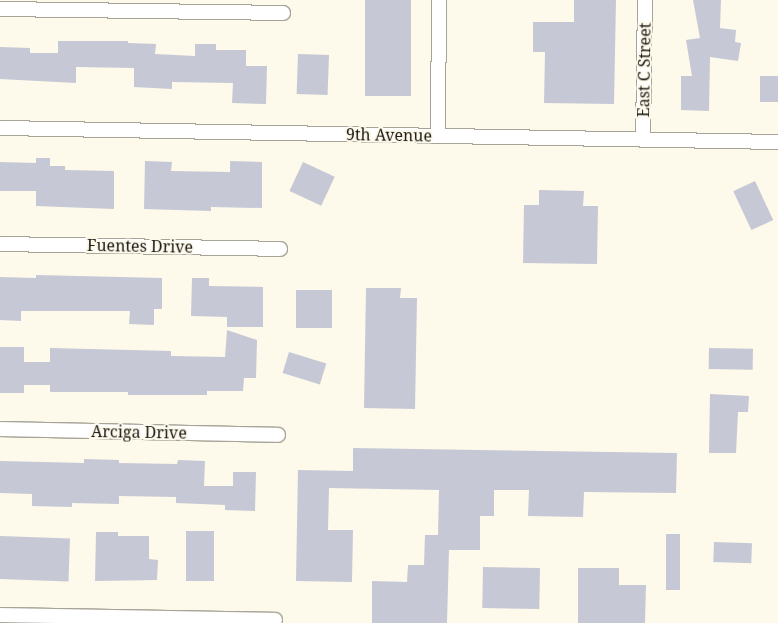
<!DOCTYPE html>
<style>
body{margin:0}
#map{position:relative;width:778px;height:623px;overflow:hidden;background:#fdf9eb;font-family:"Noto Serif",serif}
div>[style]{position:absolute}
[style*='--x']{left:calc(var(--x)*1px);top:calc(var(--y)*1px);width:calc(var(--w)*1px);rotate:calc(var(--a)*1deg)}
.building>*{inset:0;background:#c6c8d5;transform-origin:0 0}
.roads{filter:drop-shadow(1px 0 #a7a497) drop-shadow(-1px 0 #a7a497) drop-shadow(0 1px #a7a497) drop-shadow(0 -1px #a7a497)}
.minor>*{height:14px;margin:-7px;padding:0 7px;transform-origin:7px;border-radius:7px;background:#fff}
span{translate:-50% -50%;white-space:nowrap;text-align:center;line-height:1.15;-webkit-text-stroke:4px #fdf9eb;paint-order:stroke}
.street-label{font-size:16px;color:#1c1a16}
</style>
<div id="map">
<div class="building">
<i style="left:365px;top:0;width:46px;height:96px"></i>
<i style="clip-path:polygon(574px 0,616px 0,614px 104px,544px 103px,545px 52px,533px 52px,533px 22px,574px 22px)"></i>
<i style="clip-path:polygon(693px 0,721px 0,720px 28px,736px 30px,735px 42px,741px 43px,738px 61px,710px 57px,709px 111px,681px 110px,681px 76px,692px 76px,686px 40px,700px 38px)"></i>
<i style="clip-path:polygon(58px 41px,128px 41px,128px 43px,156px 44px,155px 54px,195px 56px,195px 44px,216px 44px,216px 50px,246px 50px,246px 66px,267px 66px,266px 104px,232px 103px,233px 83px,172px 82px,172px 89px,134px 87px,134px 68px,76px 67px,76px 83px,0 79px,0 47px,30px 48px,30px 53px,58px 53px)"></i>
<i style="left:298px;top:54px;width:31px;height:40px;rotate:2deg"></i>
<i style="left:760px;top:76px;width:18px;height:26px"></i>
<i style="clip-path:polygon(36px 158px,50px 158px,50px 166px,65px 166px,65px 170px,114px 171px,114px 209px,36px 206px,36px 191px,0 191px,0 162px,36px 163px)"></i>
<i style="clip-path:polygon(145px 161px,172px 162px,171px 171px,230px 172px,230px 161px,262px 162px,262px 208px,211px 207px,211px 211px,144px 209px)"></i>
<i style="left:303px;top:162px;width:35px;height:32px;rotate:25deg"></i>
<i style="left:755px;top:181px;width:43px;height:24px;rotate:65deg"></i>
<i style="clip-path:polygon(539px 190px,584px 191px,583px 206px,598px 206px,597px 264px,523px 263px,524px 205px,539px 205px)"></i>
<i style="clip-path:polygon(36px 275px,162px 278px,162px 309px,154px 309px,154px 325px,129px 324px,130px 311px,21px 311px,21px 321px,0 320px,0 277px,36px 278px)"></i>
<i style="clip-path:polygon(192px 278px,209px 278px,209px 286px,263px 287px,263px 327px,227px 327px,227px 317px,191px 316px)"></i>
<i style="clip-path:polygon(366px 288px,401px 288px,400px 298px,417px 298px,415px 409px,364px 408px)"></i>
<i style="left:296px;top:290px;width:36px;height:38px"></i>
<i style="clip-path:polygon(227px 330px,257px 340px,256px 378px,244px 378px,243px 391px,207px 391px,207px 395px,128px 395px,128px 392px,50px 392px,50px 385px,24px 385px,24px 393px,0 393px,0 347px,24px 347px,24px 362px,50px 362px,50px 348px,171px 351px,171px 356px,225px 357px)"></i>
<i style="left:709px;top:348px;width:44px;height:21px;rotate:1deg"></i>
<i style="left:289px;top:352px;width:39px;height:22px;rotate:17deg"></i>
<i style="clip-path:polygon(710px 394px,749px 396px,748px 412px,738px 412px,736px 453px,709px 453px)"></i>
<i style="clip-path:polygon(353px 448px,677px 453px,676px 493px,584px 492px,583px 517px,528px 516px,529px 490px,494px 490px,494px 516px,480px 516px,480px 550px,449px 550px,447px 623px,372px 623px,372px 581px,407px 582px,408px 565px,424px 565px,425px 535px,438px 535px,439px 490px,329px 488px,328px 530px,353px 530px,352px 582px,296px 581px,298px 470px,353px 471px)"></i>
<i style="clip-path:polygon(84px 459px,119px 460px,119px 463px,177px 464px,178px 460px,205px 461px,204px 486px,233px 486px,233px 472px,256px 472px,255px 511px,225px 510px,225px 505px,176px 503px,176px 497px,119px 496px,119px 504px,72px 503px,72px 507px,32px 506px,32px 494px,0 493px,0 461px,84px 463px)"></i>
<i style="left:186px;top:531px;width:28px;height:50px"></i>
<i style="clip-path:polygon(96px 532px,118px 532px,118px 536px,149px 536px,149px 559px,158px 560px,157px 580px,95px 581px)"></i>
<i style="left:666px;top:534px;width:14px;height:56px"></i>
<i style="left:0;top:536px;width:70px;height:43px;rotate:2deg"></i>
<i style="left:714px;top:542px;width:38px;height:20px;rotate:2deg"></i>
<i style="left:483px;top:567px;width:57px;height:41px;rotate:1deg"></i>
<i style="clip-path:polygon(578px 568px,619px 568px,619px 585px,646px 585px,645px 623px,578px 623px)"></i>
</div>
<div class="roads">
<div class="minor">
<i style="--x:0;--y:9;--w:283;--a:0.8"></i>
<i style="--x:0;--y:128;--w:778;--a:1.03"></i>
<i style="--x:438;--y:136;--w:136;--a:-89.6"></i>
<i style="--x:643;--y:140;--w:140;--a:-89.2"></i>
<i style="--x:0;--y:244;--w:280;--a:1"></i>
<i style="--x:0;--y:429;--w:278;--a:1.2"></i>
<i style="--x:0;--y:615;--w:275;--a:1"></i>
</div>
</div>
<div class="street-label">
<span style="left:644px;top:70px;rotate:-89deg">East C Street</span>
<span style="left:389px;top:135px;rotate:1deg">9th Avenue</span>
<span style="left:140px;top:246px;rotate:1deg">Fuentes Drive</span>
<span style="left:139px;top:432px;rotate:1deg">Arciga Drive</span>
</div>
</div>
